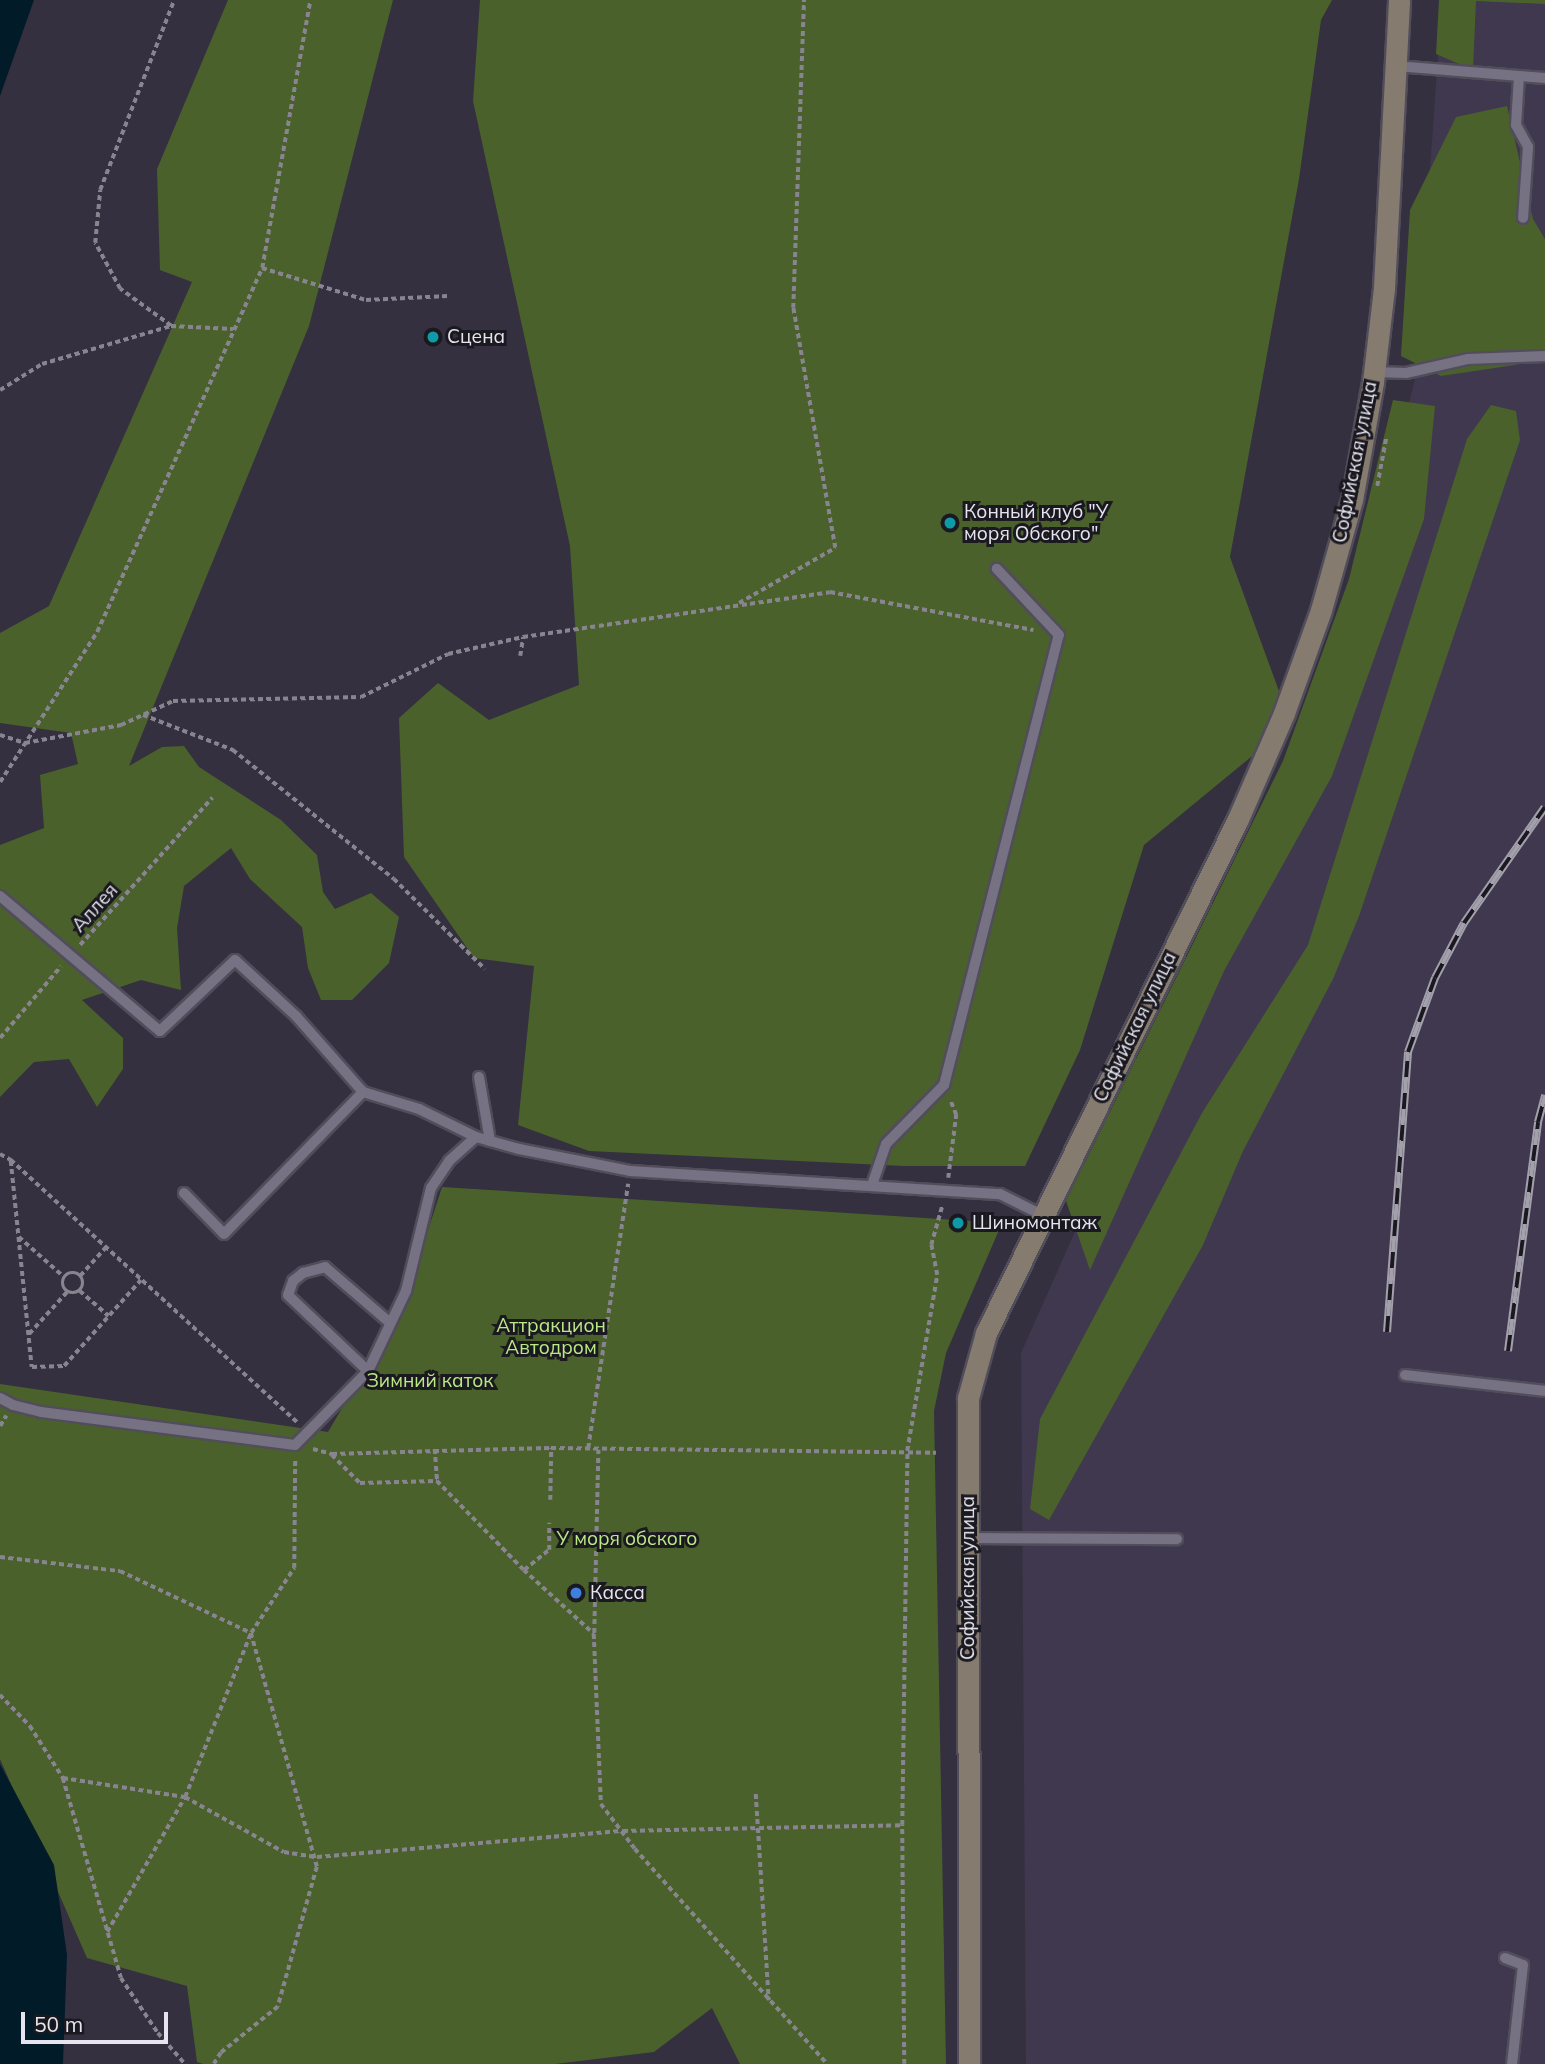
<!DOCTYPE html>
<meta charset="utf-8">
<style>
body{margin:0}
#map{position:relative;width:1545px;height:2064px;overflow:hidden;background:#34303f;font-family:Mulish,sans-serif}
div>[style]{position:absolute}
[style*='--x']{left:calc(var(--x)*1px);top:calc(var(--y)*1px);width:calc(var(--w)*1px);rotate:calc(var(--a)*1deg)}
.built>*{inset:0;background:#3f384e}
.green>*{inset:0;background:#4a612c}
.water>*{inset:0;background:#011b29}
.path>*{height:3.5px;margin-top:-1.75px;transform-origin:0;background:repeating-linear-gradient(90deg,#888591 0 5px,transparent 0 8.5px)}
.path>.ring{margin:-1.75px;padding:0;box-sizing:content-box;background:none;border:3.5px solid #888591;border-radius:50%}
.roads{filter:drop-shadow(2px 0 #514d5a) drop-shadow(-2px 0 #514d5a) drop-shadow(0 2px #514d5a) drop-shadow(0 -2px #514d5a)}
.service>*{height:10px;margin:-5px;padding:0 5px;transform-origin:5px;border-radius:5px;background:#767183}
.secondary>*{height:21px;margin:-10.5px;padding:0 10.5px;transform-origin:10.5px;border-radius:10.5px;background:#867b6f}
.rail>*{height:8px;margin-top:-4px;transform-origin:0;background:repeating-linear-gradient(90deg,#1b1920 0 16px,#a3a0ac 0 32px);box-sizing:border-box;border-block:2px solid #a3a0ac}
.dots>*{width:19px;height:19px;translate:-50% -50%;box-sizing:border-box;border:4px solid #1b1920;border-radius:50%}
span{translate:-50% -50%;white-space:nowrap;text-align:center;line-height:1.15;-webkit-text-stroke:6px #1b1920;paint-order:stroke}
.poi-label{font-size:19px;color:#e6e4ee}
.left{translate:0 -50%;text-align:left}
.street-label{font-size:19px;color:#e6e4ee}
.park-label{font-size:19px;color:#bbe985}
.scale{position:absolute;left:21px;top:2012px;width:147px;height:32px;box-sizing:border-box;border:4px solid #e6e4ee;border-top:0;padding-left:9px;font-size:21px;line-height:24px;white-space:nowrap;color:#e6e4ee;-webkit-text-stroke:5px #1b1920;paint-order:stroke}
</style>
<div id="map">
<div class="built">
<i style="clip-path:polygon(1442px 0,1545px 0,1545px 2064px,1026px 2064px,1021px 1353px,1365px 580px,1415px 379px)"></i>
</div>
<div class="green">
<i style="clip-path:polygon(228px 0,393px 0,309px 326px,129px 766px,162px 747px,184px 746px,199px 767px,281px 820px,317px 855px,323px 892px,335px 909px,371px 893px,399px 917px,389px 963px,352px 1000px,321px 1000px,308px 968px,302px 927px,250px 879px,231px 848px,184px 886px,177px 928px,181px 990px,141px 980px,82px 1000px,123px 1038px,123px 1069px,97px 1107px,69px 1059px,34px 1062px,0 1097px,0 845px,44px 828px,40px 775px,78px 764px,71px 733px,0 723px,0 633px,49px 606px,192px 282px,160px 270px,157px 169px)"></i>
<i style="clip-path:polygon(480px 0,1332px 0,1321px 20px,1299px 179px,1230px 557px,1291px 724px,1144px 845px,1080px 1050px,1025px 1166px,904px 1166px,589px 1151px,518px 1125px,534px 966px,474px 958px,404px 857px,399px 718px,438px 683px,489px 720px,579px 685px,570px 546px,473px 101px)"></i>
<i style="clip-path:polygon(1439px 0,1545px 0,1545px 4px,1476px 1px,1473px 70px,1436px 54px)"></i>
<i style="clip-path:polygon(1507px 106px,1533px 219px,1545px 239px,1545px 355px,1515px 365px,1441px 376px,1401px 356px,1410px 210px,1456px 117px)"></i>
<i style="clip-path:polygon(1393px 400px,1435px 406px,1424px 519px,1332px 776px,1224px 971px,1090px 1270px,1066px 1201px,1283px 761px,1349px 579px)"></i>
<i style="clip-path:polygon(1491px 405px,1516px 411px,1520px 440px,1359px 916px,1333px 979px,1243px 1151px,1203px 1245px,1049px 1520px,1030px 1509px,1040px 1419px,1202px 1113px,1308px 945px,1467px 439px)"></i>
<i style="clip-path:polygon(442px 1187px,1002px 1223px,946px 1353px,934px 1411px,946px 2064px,740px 2064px,712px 2008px,654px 2052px,555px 2064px,203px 2064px,197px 2062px,187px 1986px,87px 1958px,0 1759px,0 1384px,328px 1432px,405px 1301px)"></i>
</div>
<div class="water">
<i style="clip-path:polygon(0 0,34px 0,0 96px)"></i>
<i style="clip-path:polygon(0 1764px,54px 1865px,67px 1955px,63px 2064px,0 2064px)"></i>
</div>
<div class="path">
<i style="--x:262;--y:268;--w:109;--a:17.1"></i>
<i style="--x:366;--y:300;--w:82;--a:-2.8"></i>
<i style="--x:171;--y:326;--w:63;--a:-144"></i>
<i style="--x:120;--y:289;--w:52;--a:-118.5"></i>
<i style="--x:95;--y:243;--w:53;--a:-84.6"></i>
<i style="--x:100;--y:190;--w:204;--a:-68.7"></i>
<i style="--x:0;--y:390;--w:49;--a:-31.8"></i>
<i style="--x:42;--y:364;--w:134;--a:-16.4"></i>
<i style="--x:171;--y:326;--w:62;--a:2.8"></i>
<i style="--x:1377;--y:486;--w:49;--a:-79.4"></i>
<i style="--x:739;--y:603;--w:111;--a:-29.8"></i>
<i style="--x:835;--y:548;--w:244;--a:-99.9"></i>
<i style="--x:793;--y:308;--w:308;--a:-88"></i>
<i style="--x:520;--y:656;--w:19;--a:-81"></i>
<i style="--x:143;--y:715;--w:97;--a:21.3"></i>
<i style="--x:233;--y:750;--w:206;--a:38.7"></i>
<i style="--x:394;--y:879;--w:128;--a:44.7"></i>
<i style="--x:0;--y:735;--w:26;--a:18"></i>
<i style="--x:25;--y:743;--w:98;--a:-10.6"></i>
<i style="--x:121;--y:725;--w:57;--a:-24.8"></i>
<i style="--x:173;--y:701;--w:188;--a:-1.2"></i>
<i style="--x:361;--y:697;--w:97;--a:-26.3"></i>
<i style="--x:448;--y:654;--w:77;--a:-12.8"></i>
<i style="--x:523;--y:637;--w:310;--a:-8.3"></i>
<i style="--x:830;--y:592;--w:207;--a:10.6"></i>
<i style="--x:0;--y:782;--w:179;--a:-57.1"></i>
<i style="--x:97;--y:632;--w:400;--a:-65.6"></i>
<i style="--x:262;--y:268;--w:272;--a:-79.8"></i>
<i style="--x:80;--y:945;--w:198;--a:-48.1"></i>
<i style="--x:0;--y:1038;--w:94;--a:-49.7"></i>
<i style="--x:0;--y:1154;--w:13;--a:29"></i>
<i style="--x:11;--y:1160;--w:391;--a:42.5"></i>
<i style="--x:11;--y:1161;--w:207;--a:84.2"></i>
<i style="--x:32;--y:1367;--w:32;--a:-2"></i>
<i style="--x:64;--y:1366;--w:115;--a:-48.2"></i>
<i style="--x:948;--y:1178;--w:64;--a:-82.8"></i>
<i style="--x:956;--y:1115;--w:16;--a:-112"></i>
<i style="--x:19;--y:1237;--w:60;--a:41.6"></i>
<i class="ring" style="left:63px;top:1273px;width:16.5px;height:16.5px"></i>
<i style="--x:80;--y:1276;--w:39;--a:-48"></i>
<i style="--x:80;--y:1291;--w:38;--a:41"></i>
<i style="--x:29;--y:1334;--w:57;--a:-47.9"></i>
<i style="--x:0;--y:1426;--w:12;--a:-59"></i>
<i style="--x:588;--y:1448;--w:267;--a:-81.4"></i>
<i style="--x:313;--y:1449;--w:20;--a:15"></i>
<i style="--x:332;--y:1454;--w:219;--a:-1.6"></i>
<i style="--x:551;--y:1448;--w:385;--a:0.7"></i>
<i style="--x:435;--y:1449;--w:32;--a:86"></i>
<i style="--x:437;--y:1481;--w:124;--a:45.7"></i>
<i style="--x:524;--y:1570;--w:95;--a:42.4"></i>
<i style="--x:594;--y:1634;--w:170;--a:87.6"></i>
<i style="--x:601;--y:1804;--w:56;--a:52.9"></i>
<i style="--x:635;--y:1849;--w:288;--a:48.2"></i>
<i style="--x:332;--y:1455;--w:40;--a:45"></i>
<i style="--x:360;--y:1483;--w:77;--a:-1.5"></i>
<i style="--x:550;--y:1500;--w:52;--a:-88.9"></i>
<i style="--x:0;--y:1557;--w:121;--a:6.7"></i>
<i style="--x:120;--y:1571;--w:145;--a:25.3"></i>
<i style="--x:251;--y:1633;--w:243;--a:74.2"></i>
<i style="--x:317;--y:1867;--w:145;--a:105.6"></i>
<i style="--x:278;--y:2007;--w:73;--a:141.1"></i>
<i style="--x:221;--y:2053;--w:13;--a:122"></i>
<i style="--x:524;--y:1570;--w:32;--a:-39"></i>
<i style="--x:549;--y:1550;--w:27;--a:-90"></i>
<i style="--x:594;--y:1633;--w:183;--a:-88.7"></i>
<i style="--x:0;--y:1695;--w:43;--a:45.9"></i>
<i style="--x:30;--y:1726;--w:62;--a:57.6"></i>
<i style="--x:63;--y:1778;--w:208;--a:73.8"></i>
<i style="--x:121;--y:1978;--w:66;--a:56.1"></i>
<i style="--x:158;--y:2033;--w:41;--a:48.9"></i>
<i style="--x:63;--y:1778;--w:123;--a:8.9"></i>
<i style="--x:185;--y:1797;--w:113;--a:29.1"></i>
<i style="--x:284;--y:1852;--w:33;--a:9"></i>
<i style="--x:317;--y:1857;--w:307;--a:-4.9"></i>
<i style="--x:623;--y:1831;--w:279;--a:-1.2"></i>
<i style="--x:756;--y:1794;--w:207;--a:86.4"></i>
<i style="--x:107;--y:1932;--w:156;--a:-60"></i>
<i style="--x:185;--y:1797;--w:177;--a:-68.1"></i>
<i style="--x:251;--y:1633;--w:78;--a:-56.5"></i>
<i style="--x:294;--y:1568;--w:108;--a:-89.5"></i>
<i style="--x:904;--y:2064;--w:239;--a:-90.5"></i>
<i style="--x:902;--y:1825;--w:374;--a:-89.2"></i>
<i style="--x:907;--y:1451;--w:179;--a:-80.3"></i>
<i style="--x:937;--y:1275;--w:31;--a:-101"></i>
<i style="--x:931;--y:1245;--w:41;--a:-74.2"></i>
</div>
<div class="roads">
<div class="service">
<i style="--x:1396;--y:66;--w:149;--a:4.6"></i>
<i style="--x:1519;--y:76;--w:49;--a:93.5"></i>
<i style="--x:1516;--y:125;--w:25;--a:61"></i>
<i style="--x:1528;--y:147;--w:71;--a:94"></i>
<i style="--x:1374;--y:372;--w:32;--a:2"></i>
<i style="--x:1406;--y:373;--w:64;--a:-12.7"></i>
<i style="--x:1468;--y:359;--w:77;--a:-2.2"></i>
<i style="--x:0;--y:896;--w:209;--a:40.2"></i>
<i style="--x:160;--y:1031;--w:103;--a:-43.4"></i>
<i style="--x:235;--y:960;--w:83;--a:42.6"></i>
<i style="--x:296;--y:1016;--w:101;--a:48.6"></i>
<i style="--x:363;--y:1092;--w:59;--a:16.9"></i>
<i style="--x:419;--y:1109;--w:64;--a:26.2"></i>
<i style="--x:476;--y:1137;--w:45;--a:15.6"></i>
<i style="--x:519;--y:1149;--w:113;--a:11.2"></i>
<i style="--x:630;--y:1171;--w:371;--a:3.6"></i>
<i style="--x:1000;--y:1194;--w:47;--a:26.6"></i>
<i style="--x:479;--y:1077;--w:65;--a:80.2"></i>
<i style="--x:872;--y:1185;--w:43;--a:-71.1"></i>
<i style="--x:886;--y:1144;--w:83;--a:-45.5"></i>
<i style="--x:944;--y:1085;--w:464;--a:-75.7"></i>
<i style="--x:1059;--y:635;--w:91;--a:-133.2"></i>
<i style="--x:184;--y:1193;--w:57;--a:45.7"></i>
<i style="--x:224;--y:1234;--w:199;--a:-45.6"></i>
<i style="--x:368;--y:1371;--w:110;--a:-136.5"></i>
<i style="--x:288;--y:1295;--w:15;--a:-70"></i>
<i style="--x:293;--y:1281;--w:13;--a:-39"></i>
<i style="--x:303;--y:1273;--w:23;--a:-15"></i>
<i style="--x:325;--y:1267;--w:86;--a:40.7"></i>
<i style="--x:1405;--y:1375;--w:141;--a:6.5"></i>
<i style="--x:0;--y:1398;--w:15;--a:28"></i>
<i style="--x:13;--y:1405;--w:29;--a:14"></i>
<i style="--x:41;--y:1412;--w:256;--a:7.4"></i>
<i style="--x:295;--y:1445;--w:104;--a:-45.4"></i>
<i style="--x:368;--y:1371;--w:89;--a:-64.6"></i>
<i style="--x:406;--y:1291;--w:106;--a:-76.4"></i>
<i style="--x:431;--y:1188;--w:32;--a:-56"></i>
<i style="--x:449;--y:1161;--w:36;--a:-42"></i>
<i style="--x:967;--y:1538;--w:210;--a:0.3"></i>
<i style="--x:1505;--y:1958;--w:19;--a:21"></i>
<i style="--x:1523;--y:1965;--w:100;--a:96.3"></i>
</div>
<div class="secondary">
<i style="--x:969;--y:2064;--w:666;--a:-90.09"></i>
<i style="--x:968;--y:1398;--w:67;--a:-74.5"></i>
<i style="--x:986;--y:1333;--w:572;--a:-63.88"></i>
<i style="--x:1238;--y:819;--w:116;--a:-66.5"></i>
<i style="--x:1284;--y:713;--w:109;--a:-70.2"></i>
<i style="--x:1321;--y:610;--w:114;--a:-74.3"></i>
<i style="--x:1352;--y:500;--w:120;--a:-79.9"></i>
<i style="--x:1373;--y:382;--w:95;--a:-83.3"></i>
<i style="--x:1384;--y:288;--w:288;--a:-87"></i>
</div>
</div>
<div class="rail">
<i style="--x:1387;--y:1332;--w:281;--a:-85.7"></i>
<i style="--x:1408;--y:1052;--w:79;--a:-70"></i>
<i style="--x:1435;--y:978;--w:62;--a:-62.2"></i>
<i style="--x:1464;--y:923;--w:141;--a:-55.1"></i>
<i style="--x:1508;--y:1351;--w:231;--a:-82.5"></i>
<i style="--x:1538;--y:1122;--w:28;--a:-75"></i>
</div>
<div class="dots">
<i style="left:433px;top:337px;background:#0f9aa8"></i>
<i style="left:950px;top:523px;background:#0f9aa8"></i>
<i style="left:958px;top:1223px;background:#0f9aa8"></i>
<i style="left:576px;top:1593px;background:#3f7fe0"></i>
</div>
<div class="poi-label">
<span class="left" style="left:447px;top:337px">Сцена</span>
<span class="left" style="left:964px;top:523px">Конный клуб "У<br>моря Обского"</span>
<span class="left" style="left:972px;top:1223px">Шиномонтаж</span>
<span class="left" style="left:590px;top:1593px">Касса</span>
</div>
<div class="street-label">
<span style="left:1355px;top:462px;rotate:-79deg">Софийская улица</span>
<span style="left:95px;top:908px;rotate:-48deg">Аллея</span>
<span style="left:1135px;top:1027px;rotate:-64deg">Софийская улица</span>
<span style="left:968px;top:1578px;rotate:-90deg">Софийская улица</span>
</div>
<div class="park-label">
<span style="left:551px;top:1337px">Аттракцион<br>Автодром</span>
<span style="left:430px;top:1381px">Зимний каток</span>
<span style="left:627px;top:1539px">У моря обского</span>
</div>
<div class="scale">50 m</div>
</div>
